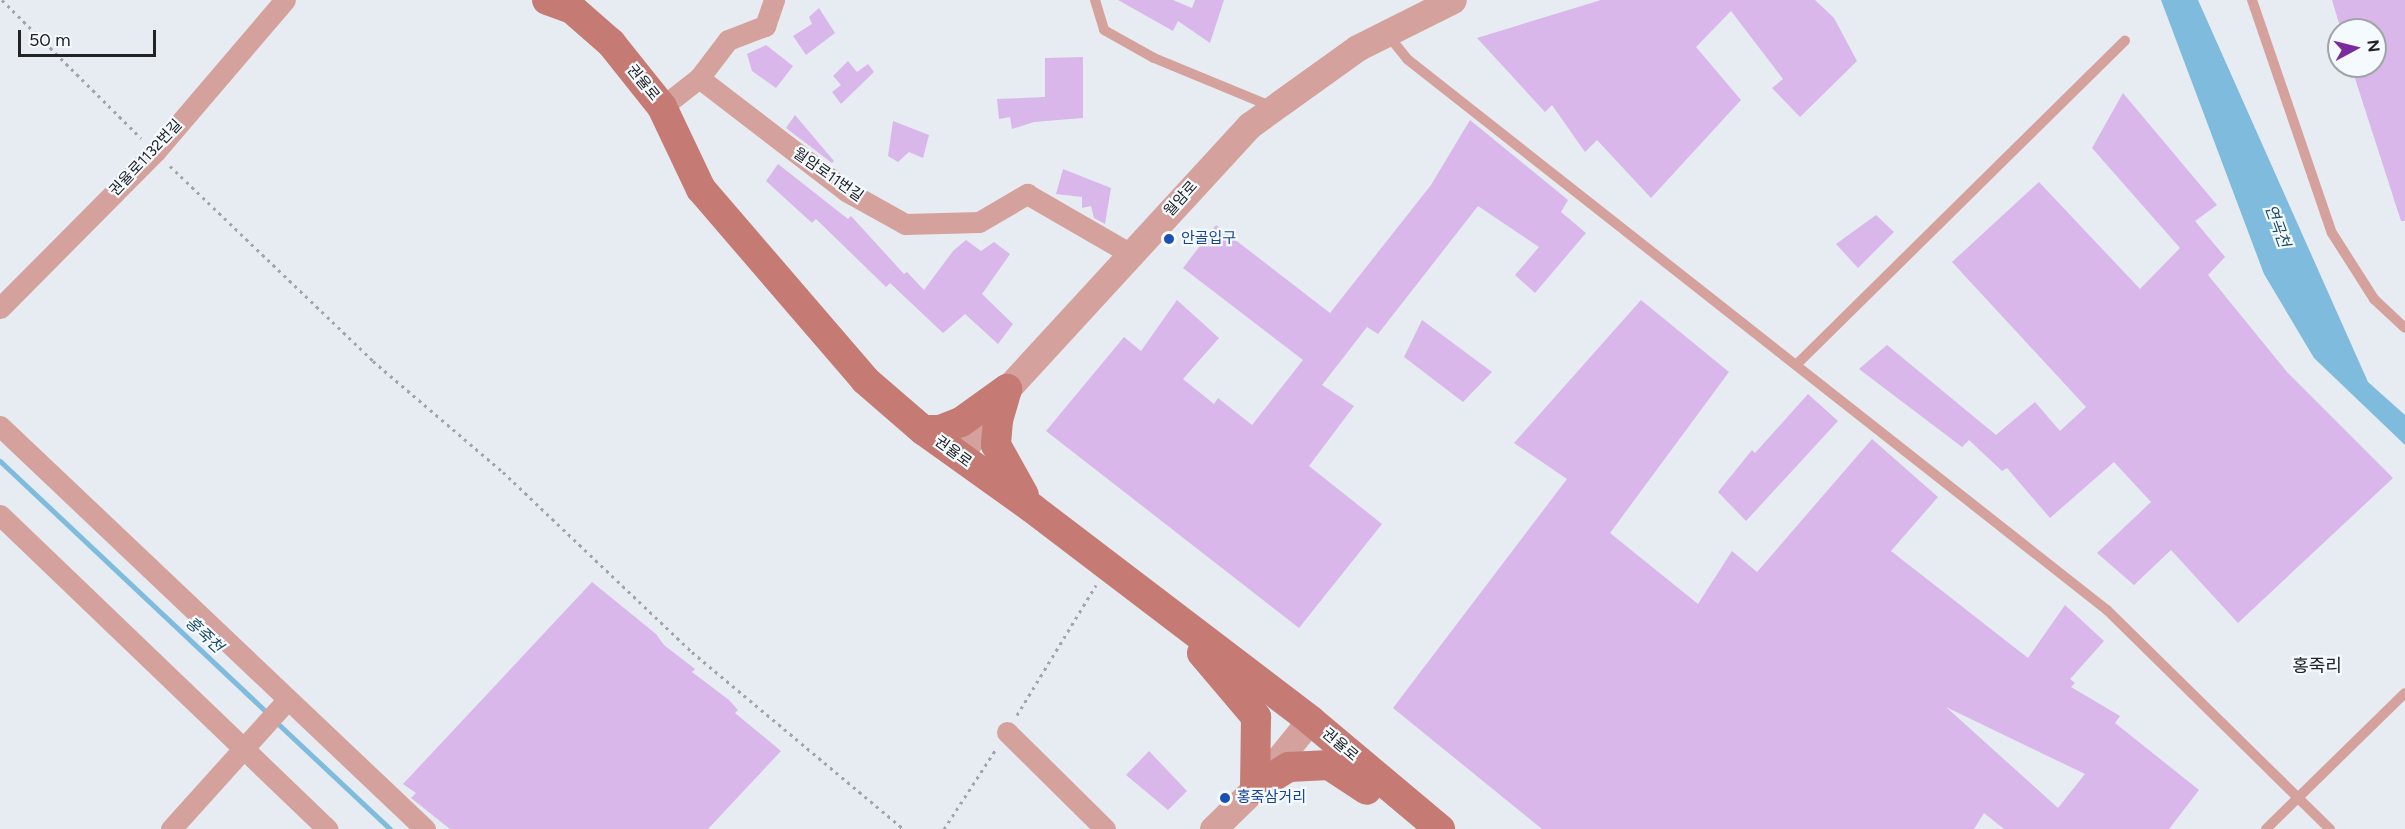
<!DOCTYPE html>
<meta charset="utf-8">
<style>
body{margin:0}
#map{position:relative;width:2405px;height:829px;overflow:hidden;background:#e7ecf3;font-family:Figtree,"Noto Sans KR",sans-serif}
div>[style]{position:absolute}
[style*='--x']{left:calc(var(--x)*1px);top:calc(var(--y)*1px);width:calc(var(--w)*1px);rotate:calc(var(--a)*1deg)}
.water>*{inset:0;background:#7fbbdc}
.stream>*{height:5px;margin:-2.5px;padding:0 2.5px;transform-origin:2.5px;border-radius:2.5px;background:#7fbbdc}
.building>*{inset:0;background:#d9b7ea}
.path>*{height:3px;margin-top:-1.5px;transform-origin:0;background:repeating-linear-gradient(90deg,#a1a5aa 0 3px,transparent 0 7.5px)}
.service>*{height:10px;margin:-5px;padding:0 5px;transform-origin:5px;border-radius:5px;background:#d4a19c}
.minor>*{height:21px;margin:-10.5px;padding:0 10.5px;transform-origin:10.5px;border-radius:10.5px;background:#d4a19c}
.tertiary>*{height:27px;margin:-13.5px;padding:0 13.5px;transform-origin:13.5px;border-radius:13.5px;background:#d4a19c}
.secondary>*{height:30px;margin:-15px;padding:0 15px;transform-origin:15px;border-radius:15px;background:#c57b74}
.dots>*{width:16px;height:16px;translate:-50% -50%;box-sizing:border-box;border:3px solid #f5faff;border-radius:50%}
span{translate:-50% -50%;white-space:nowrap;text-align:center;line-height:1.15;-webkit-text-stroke:4.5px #f5faff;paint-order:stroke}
.street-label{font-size:15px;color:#212325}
.transit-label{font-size:15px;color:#164399}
.left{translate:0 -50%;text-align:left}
.water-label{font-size:16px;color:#1d4d65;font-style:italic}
.quarter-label{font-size:18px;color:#212325}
.north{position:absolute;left:2327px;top:18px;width:60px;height:60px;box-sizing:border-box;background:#f5faff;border:2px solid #a0a4a8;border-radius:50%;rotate:83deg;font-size:16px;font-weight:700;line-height:24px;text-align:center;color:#212325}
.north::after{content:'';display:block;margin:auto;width:21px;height:27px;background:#7a2c9d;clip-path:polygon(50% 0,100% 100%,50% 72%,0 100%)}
.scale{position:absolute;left:18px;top:30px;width:138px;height:27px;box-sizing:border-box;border:3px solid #212325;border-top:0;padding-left:8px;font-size:18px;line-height:21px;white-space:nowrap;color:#212325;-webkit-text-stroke:4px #f5faff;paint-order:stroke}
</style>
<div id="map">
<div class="water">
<i style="clip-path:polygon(2161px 0,2198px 0,2368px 382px,2405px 415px,2405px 445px,2314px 358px,2264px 274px)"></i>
</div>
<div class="stream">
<i style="--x:0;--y:461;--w:367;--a:43.3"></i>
<i style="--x:274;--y:720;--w:159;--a:43.2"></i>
</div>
<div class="building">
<i style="clip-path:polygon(1118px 0,1173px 0,1192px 8px,1195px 0,1224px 0,1210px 43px,1178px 21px,1173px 31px)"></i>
<i style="clip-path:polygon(1601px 0,1815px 0,1834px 18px,1857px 61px,1800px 117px,1772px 88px,1783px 79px,1731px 11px,1696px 47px,1741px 100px,1651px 198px,1597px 140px,1585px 152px,1552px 105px,1545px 112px,1477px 38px)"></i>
<i style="clip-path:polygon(2332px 0,2405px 0,2405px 221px,2401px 221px,2351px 66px,2375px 66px,2375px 30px,2341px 30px)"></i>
<i style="clip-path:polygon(819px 8px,835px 33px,806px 55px,793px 36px,812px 24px,809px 17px)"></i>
<i style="clip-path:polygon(766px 45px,793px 66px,776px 88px,752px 71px,747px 54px)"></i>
<i style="clip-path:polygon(1083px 57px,1083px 118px,1034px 122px,1012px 129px,1010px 117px,999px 119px,997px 99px,1045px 97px,1045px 58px)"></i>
<i style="clip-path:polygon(848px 61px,857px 72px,868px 64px,874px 72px,841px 104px,832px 92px,841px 85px,833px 76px)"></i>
<i style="clip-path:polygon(2123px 93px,2217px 205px,2195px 221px,2225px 257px,2208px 275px,2287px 372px,2393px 478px,2238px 623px,2171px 550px,2134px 585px,2097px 553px,2151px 502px,2114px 462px,2050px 518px,2007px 468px,2002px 471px,1969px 440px,1962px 447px,1859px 369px,1887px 345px,1996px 435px,2035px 402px,2060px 431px,2086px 407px,1952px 262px,2039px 182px,2140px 289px,2180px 248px,2092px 148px)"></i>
<i style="clip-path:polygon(795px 115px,834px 161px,832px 163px,786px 128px)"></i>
<i style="clip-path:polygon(1470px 120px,1568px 200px,1561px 212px,1586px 233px,1535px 293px,1515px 275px,1539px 247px,1478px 206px,1378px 334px,1367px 327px,1322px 385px,1354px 406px,1309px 466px,1382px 524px,1299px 628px,1046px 431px,1124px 337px,1141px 351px,1177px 300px,1219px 338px,1183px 379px,1214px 404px,1218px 398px,1252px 425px,1303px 360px,1183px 268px,1216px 225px,1330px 313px,1431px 185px)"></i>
<i style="clip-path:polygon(893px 121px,929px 135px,923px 158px,909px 152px,898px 162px,888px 156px)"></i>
<i style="clip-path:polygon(778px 164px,848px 219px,851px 216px,904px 274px,907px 272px,924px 290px,953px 251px,966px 240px,981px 251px,994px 242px,1010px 254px,982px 294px,1013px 324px,998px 344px,965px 314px,943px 333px,890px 283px,886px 287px,816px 219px,812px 223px,766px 181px)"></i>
<i style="clip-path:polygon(1063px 169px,1111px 188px,1105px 224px,1094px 218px,1091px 206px,1082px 208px,1082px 197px,1056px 194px)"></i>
<i style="clip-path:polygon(1876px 215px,1894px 232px,1858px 268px,1836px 244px)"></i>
<i style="clip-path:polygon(evenodd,1641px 300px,1729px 372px,1610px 533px,1698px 604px,1732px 551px,1757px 572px,1872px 439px,1938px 497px,1891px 551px,2028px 658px,2065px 605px,2104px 641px,2070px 679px,2075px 683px,2071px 687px,2120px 716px,2115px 723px,2199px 790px,2169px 829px,2004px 829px,1984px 813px,1974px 829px,1542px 829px,1393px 708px,1567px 479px,1514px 443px,1641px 300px,1946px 707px,2085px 774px,2058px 808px,1946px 707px)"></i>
<i style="clip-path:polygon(1422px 320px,1492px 372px,1463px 402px,1404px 357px)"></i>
<i style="clip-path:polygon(1808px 394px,1838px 421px,1746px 521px,1718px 492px,1752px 450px,1755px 453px)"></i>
<i style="clip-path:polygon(592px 582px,656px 634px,664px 645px,695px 669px,692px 672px,729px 700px,738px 710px,735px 713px,781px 751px,708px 829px,450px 829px,411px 798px,416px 793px,403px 784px)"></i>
<i style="clip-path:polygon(1149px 751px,1187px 791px,1168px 810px,1126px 775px)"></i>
</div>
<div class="path">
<i style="--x:2;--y:0;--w:196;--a:44.8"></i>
<i style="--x:170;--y:166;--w:281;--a:43.8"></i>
<i style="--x:373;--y:361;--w:171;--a:40.5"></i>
<i style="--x:503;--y:472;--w:261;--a:43.6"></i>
<i style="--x:692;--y:652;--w:276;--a:39.9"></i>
<i style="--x:1017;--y:715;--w:152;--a:-58.7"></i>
<i style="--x:944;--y:829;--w:95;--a:-57"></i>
</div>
<div class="service">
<i style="--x:1095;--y:0;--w:31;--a:73"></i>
<i style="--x:1104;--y:30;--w:57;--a:29.2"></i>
<i style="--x:1154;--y:58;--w:129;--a:22.4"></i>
<i style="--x:2252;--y:0;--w:246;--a:71.1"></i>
<i style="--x:2332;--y:233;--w:78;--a:57.5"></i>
<i style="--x:2374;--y:299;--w:42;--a:43.1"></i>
<i style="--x:1387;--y:34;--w:32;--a:51"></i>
<i style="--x:1407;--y:59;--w:891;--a:38.21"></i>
<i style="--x:2107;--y:610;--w:313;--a:44.5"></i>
<i style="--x:1796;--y:365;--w:462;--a:-44.6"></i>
<i style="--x:2266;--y:829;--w:194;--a:-44.4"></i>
</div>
<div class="minor">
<i style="--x:699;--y:78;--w:185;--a:37.5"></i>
<i style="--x:846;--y:191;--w:68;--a:29.2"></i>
<i style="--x:905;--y:224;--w:74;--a:-1.5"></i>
<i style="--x:979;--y:222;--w:56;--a:-30.3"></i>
<i style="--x:1027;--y:194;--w:120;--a:30"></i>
<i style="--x:662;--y:107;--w:47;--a:-38.1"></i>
<i style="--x:699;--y:78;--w:48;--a:-52.7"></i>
<i style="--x:728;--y:40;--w:40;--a:-21"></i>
<i style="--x:765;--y:26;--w:28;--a:-71"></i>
<i style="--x:0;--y:308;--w:220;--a:-45.2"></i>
<i style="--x:155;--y:152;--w:200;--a:-49.5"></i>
<i style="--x:0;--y:426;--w:586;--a:43.48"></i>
<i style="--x:0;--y:515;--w:454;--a:43.8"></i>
<i style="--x:1007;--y:732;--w:138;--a:44.7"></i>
<i style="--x:171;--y:829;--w:173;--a:-48"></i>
</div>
<div class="tertiary">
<i style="--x:959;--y:456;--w:82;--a:-54.4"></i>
<i style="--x:1007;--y:389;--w:359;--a:-47.4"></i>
<i style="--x:1250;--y:125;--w:132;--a:-35.7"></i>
<i style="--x:1357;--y:48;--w:107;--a:-26.6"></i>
<i style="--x:1213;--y:829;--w:59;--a:-44.3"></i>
<i style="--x:1255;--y:788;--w:87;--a:-51"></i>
</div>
<div class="secondary">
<i style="--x:547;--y:0;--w:27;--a:20"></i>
<i style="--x:572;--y:9;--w:52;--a:41.1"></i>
<i style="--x:611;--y:43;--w:82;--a:51.4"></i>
<i style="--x:662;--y:107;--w:91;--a:64.6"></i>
<i style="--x:701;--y:189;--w:252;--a:49.3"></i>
<i style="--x:865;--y:380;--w:77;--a:40.8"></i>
<i style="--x:923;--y:430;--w:134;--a:35.6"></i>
<i style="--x:1032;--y:508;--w:350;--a:37.3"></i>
<i style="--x:1310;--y:720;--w:170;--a:40"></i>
<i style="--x:1007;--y:389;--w:33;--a:106"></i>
<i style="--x:998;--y:421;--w:24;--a:95"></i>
<i style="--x:996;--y:445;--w:57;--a:60.8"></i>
<i style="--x:923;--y:430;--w:17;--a:0"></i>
<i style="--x:940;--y:430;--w:22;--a:-21"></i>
<i style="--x:961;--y:422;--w:57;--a:-35.7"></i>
<i style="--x:1202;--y:653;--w:84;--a:49.8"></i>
<i style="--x:1256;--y:717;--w:71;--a:90.8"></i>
<i style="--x:1255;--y:788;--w:40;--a:-32"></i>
<i style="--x:1289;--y:767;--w:40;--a:-2.9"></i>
<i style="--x:1329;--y:765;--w:45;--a:33.3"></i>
</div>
<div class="dots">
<i style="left:1169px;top:239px;background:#1a4fb4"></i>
<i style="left:1225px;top:798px;background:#1a4fb4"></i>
</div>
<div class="street-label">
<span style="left:643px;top:83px;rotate:51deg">권율로</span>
<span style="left:146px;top:158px;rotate:-47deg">권율로1132번길</span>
<span style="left:828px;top:175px;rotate:35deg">월암로11번길</span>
<span style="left:1181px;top:199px;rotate:-48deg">월암로</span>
<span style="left:953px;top:452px;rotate:36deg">권율로</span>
<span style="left:1340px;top:745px;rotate:40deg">권율로</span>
</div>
<div class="transit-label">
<span class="left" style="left:1181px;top:239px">안골입구</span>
<span class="left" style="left:1237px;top:798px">홍죽삼거리</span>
</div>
<div class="water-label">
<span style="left:2277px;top:226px;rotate:70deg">연곡천</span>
<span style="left:204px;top:635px;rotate:43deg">홍죽천</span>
</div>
<div class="quarter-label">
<span style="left:2317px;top:666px">홍죽리</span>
</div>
<div class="north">N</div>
<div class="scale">50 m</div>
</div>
